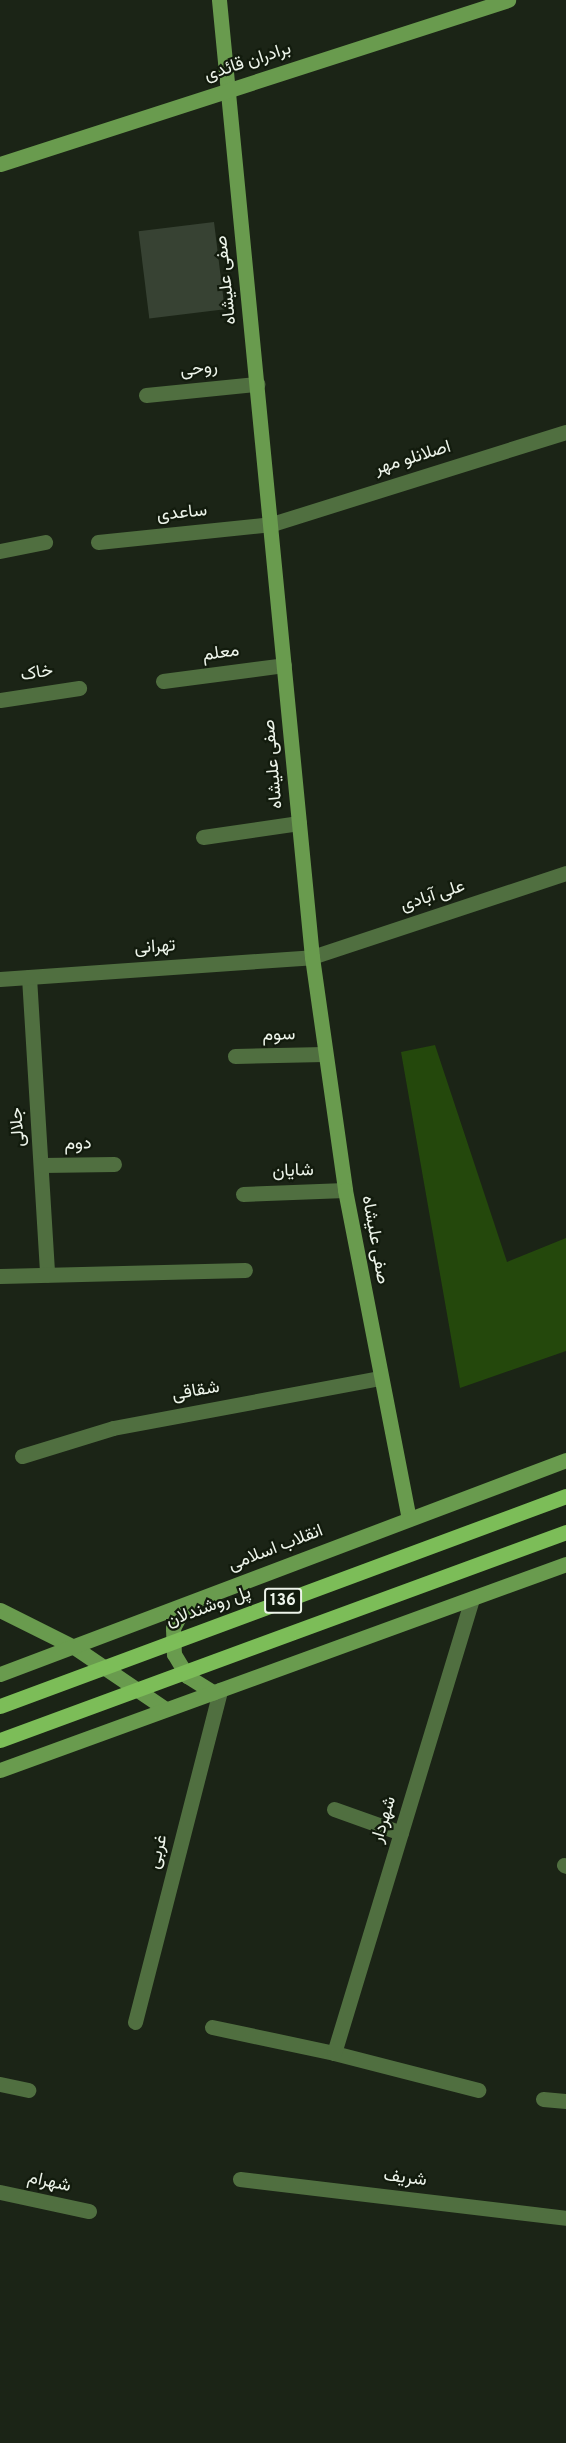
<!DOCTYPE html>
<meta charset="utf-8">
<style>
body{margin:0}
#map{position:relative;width:566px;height:2443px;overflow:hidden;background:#1b2416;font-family:Overpass,Vazirmatn,sans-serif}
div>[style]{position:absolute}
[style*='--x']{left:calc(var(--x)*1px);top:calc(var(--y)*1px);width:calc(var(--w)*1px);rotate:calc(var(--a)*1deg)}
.green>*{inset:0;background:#24480c}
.building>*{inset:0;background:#374233;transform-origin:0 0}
.street>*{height:15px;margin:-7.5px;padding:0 7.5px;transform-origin:7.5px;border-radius:7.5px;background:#506f40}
.secondary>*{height:15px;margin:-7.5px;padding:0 7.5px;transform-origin:7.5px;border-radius:7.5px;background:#699b4e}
.primary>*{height:15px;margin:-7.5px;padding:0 7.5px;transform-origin:7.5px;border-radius:7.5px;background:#7cbd58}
span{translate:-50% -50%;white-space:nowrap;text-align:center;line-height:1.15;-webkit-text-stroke:4.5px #121b0d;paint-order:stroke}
.shield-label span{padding:2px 4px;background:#121b0d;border:2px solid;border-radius:4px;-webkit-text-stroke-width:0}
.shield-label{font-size:16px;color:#edf4ea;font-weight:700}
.street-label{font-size:18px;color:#edf4ea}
</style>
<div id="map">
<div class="green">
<i style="clip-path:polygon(435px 1045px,507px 1262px,566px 1238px,566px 1351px,460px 1388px,401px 1052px)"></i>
</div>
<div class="building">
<i style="left:214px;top:222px;width:88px;height:76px;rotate:83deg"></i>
</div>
<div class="street">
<i style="--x:146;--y:395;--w:112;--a:-5.7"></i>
<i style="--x:98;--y:542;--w:175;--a:-5.9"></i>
<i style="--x:272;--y:524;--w:308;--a:-17.4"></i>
<i style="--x:0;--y:551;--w:46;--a:-11.3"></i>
<i style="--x:163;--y:681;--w:122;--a:-7.5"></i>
<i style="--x:0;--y:700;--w:80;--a:-8.6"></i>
<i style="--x:203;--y:837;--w:97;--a:-8.3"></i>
<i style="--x:29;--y:977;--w:298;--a:86.5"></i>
<i style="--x:0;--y:979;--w:313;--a:-4"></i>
<i style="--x:312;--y:957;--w:268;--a:-18.3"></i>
<i style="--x:235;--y:1056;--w:89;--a:-1.3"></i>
<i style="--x:42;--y:1165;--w:72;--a:-0.8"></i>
<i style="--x:243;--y:1194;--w:102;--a:-2.2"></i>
<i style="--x:0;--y:1276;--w:245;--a:-1.4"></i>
<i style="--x:22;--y:1456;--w:95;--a:-17.1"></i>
<i style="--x:113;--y:1428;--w:272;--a:-10.6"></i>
<i style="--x:334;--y:1809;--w:71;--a:19.7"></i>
<i style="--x:564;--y:1865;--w:2;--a:27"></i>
<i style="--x:135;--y:2022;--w:343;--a:-75.6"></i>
<i style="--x:212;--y:2027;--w:125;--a:12"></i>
<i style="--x:334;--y:2053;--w:149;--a:14.4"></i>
<i style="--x:334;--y:2053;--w:475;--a:-73.1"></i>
<i style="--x:0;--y:2084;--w:29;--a:12"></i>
<i style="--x:543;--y:2099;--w:23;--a:5"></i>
<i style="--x:240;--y:2179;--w:328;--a:6.8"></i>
<i style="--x:0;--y:2192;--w:91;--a:12.1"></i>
</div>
<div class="secondary">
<i style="--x:219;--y:0;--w:962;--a:84.45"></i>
<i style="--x:312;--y:957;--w:235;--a:81.9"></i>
<i style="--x:345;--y:1190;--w:335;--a:79"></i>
<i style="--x:0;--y:164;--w:534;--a:-17.89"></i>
<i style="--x:189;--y:1604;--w:14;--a:129"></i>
<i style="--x:180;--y:1615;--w:15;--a:118"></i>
<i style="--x:173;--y:1628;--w:26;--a:88"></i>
<i style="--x:174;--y:1654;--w:26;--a:59"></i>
<i style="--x:187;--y:1676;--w:31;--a:32"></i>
<i style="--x:0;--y:1610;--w:83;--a:26.6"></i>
<i style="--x:74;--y:1647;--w:109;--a:34.1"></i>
<i style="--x:0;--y:1674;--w:605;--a:-20.71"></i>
<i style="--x:0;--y:1770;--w:602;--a:-20"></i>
</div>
<div class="primary">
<i style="--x:0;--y:1706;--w:604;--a:-20.36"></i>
<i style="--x:0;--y:1740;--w:603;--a:-20.18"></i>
</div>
<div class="shield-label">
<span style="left:283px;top:1601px">136</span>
</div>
<div class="street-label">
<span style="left:248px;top:63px;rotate:-18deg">برادران قائدی</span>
<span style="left:227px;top:280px;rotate:-96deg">صفی علیشاه</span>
<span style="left:199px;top:370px;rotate:-6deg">روحی</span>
<span style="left:413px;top:459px;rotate:-17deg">اصلانلو مهر</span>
<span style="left:182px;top:514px;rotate:-6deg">ساعدی</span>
<span style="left:221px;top:654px;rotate:-8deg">معلم</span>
<span style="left:37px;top:674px;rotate:-9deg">خاک</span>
<span style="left:274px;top:764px;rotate:-95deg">صفی علیشاه</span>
<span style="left:433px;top:897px;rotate:-18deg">علی آبادی</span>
<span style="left:155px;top:948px;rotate:-4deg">تهرانی</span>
<span style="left:279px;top:1036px;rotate:-1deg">سوم</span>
<span style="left:19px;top:1127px;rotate:-94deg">جلالی</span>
<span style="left:78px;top:1145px;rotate:-1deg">دوم</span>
<span style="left:293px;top:1172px;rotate:-2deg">شایان</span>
<span style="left:374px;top:1240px;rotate:80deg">صفی علیشاه</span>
<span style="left:196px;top:1392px;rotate:-10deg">شقاقی</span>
<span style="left:276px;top:1549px;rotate:-21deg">انقلاب اسلامی</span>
<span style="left:209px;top:1608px;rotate:-20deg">پل روشندلان</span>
<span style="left:385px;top:1820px;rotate:-73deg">شهردار</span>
<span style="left:159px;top:1852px;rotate:-76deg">غربی</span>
<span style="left:405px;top:2179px;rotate:7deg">شریف</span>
<span style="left:49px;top:2183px;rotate:12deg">شهرام</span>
</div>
</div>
